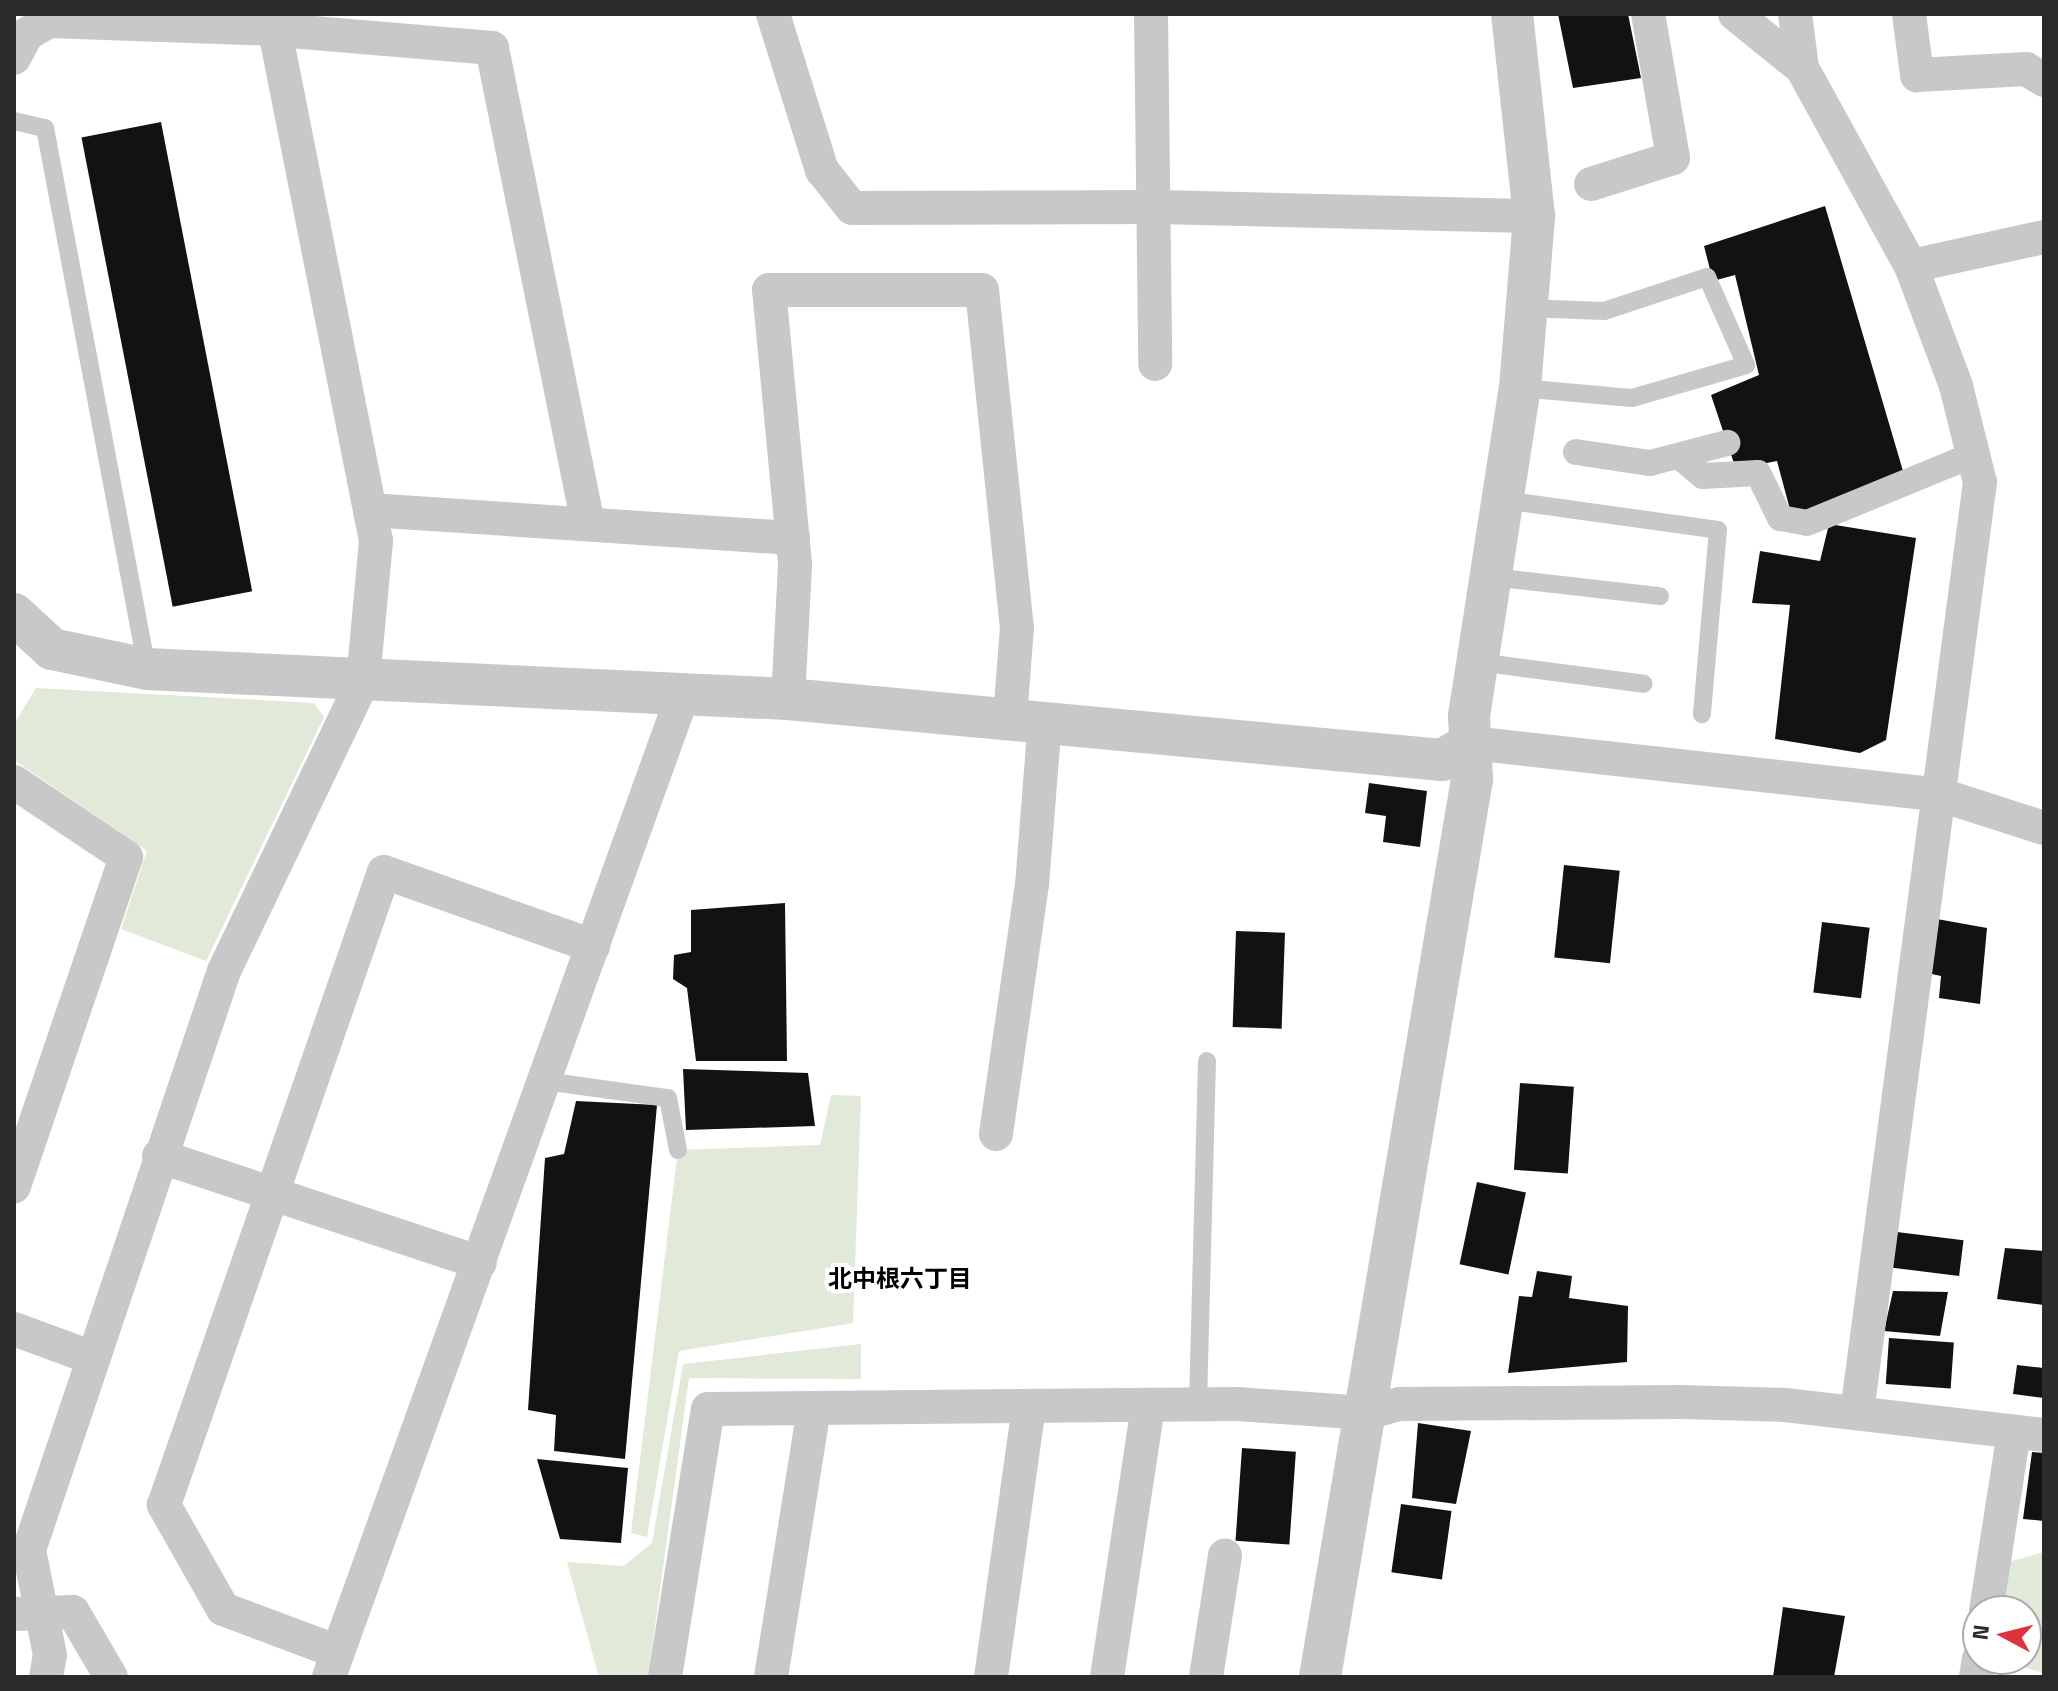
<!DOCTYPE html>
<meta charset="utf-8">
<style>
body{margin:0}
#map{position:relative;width:2058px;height:1691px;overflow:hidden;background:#fff;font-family:"Titillium Web","Noto Sans JP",sans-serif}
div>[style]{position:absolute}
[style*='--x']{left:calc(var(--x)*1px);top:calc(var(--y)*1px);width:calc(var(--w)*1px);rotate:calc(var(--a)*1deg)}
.green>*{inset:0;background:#e1e9d9}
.building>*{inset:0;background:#121212;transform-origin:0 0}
.service>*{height:18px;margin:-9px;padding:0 9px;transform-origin:9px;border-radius:9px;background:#c8c8c8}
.pedestrian>*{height:26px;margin:-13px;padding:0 13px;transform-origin:13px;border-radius:13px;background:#c8c8c8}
.minor>*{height:34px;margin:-17px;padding:0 17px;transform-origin:17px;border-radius:17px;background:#c8c8c8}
.tertiary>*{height:42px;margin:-21px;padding:0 21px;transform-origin:21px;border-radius:21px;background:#c8c8c8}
span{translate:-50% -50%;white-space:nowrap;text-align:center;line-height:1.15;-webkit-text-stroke:8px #fff;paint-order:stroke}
.neighbourhood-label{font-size:24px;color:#000;font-weight:700}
.frame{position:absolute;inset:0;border:16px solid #2b2b2b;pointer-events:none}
.north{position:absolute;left:1962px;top:1595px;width:80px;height:80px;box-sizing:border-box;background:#fff;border:2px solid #aaa;border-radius:50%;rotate:277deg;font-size:22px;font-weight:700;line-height:32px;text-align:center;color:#2b2b2b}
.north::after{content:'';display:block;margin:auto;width:28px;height:36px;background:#de323d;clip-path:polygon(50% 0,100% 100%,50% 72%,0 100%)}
</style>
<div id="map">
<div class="green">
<i style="clip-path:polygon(36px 688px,314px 703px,324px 717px,206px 961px,121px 929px,147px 851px,14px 760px,14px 724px)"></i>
<i style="clip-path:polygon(831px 1095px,861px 1096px,853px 1323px,679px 1351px,647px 1537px,631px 1533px,678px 1150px,820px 1145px)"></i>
<i style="clip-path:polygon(861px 1344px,861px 1379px,689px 1378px,648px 1677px,599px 1677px,567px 1562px,624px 1566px,652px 1543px,683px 1364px)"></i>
<i style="clip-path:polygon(2044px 1552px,2044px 1673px,1997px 1659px,2026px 1659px,2026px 1611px,2001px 1611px,2008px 1562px)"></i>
</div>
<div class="building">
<i style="clip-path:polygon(1558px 14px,1628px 14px,1641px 78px,1573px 88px)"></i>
<i style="left:161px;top:122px;width:478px;height:81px;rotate:79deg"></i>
<i style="clip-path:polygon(1825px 206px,1903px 471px,1792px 517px,1777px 461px,1736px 469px,1727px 443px,1711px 395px,1759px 375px,1735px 275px,1713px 281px,1704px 246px)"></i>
<i style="clip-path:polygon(1829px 524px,1916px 538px,1886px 740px,1860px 753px,1775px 739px,1790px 605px,1752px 603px,1760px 551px,1820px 561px)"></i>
<i style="clip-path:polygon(1369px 783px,1427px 791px,1420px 847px,1383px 842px,1386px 816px,1365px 813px)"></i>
<i style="left:1564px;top:865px;width:56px;height:93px;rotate:6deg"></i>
<i style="clip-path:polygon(785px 903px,787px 1061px,696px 1061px,687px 988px,673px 979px,674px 955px,691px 952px,691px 910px)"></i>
<i style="clip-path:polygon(1937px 919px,1987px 928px,1980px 1004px,1939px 998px,1941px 976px,1927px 973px)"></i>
<i style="left:1822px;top:922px;width:48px;height:71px;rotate:7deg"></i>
<i style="left:1236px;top:931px;width:49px;height:96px;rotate:2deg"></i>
<i style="clip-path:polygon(683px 1069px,808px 1073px,815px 1126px,686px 1130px)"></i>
<i style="left:1520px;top:1083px;width:54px;height:87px;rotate:4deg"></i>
<i style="clip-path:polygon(576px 1101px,657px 1105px,625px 1459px,554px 1451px,556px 1415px,528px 1410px,545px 1158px,564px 1154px)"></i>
<i style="left:1477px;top:1182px;width:50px;height:84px;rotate:12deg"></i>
<i style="left:1897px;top:1232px;width:67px;height:36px;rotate:7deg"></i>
<i style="clip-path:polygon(2005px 1248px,2044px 1251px,2044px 1305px,1997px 1299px)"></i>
<i style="clip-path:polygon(1537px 1271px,1572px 1276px,1569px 1298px,1628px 1306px,1627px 1362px,1508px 1373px,1519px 1296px,1532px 1297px)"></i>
<i style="clip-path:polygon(1893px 1291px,1948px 1292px,1940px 1336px,1884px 1331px)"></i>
<i style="left:1889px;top:1338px;width:65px;height:46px;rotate:4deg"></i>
<i style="clip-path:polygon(2017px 1365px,2044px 1368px,2044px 1398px,2013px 1394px)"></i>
<i style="clip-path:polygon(1418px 1423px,1471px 1431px,1456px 1504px,1412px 1498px)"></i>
<i style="left:1242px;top:1448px;width:54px;height:93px;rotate:4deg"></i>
<i style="clip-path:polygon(2032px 1452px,2044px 1453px,2044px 1521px,2023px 1519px)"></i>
<i style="clip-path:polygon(537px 1459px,628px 1468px,621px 1543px,560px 1539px)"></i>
<i style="left:1401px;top:1504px;width:51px;height:69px;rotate:8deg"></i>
<i style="clip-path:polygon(1783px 1607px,1845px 1616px,1834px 1677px,1773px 1677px)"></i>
</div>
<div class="service">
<i style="--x:14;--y:121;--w:32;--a:13"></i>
<i style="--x:45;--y:128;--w:551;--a:79.32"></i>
<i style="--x:1520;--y:388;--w:112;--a:5.1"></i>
<i style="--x:1632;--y:398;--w:119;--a:-16.1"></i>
<i style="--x:1746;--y:365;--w:96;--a:-113.9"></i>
<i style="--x:1707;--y:277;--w:108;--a:161.7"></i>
<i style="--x:1604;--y:311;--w:80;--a:-177.9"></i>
<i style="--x:1503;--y:500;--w:217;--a:7.9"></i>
<i style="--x:1718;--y:530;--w:185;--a:95"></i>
<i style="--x:1492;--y:577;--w:169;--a:6.5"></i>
<i style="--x:1478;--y:662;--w:167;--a:7.5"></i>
<i style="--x:545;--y:1081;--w:124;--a:7.9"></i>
<i style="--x:668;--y:1098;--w:53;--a:79.1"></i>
<i style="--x:1198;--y:1404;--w:343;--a:-88.5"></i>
</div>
<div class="pedestrian">
<i style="--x:1576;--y:452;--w:75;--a:8.5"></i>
<i style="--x:1650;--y:463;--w:80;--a:-14.6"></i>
<i style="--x:1679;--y:456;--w:31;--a:40"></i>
<i style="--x:1703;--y:476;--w:55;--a:-3.1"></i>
<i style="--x:1758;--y:473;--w:50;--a:63.9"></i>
<i style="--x:1780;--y:518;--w:27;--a:10"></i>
<i style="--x:1807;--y:523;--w:179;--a:-22.3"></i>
</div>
<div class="minor">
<i style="--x:773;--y:14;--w:164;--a:72.6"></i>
<i style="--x:822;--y:170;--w:48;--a:51.7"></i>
<i style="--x:852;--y:208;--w:306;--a:-0.2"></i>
<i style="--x:1158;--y:207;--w:376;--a:1.4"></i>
<i style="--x:1151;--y:14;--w:350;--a:89.3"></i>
<i style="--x:1735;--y:14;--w:86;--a:38.9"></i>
<i style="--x:1802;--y:68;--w:226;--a:61.2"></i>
<i style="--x:1911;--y:266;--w:128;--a:69.4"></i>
<i style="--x:1956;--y:386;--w:99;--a:76"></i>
<i style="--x:1980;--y:482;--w:939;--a:97.53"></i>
<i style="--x:1795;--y:14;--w:54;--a:82.6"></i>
<i style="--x:1909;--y:14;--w:62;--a:82.5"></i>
<i style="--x:1917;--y:75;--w:109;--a:-3.2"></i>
<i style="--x:2026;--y:69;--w:21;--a:31"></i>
<i style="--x:14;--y:58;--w:27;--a:-62"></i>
<i style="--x:27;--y:34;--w:26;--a:-31"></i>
<i style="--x:49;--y:21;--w:205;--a:2"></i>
<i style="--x:254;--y:28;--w:239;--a:4.8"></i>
<i style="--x:492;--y:48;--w:485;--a:78.6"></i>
<i style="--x:1591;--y:184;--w:86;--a:-17.6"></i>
<i style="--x:1673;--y:158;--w:146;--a:-99.8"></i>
<i style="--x:1911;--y:266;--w:136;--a:-12.3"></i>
<i style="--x:370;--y:510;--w:424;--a:3.8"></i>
<i style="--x:788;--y:699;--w:135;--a:-87"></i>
<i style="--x:795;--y:564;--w:275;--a:-95.4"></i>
<i style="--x:769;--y:290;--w:213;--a:0"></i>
<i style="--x:982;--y:290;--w:339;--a:84.1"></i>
<i style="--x:1017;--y:627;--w:91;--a:94.4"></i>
<i style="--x:1471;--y:743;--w:473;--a:6.3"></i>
<i style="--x:1941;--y:795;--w:108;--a:17.8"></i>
<i style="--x:14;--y:782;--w:135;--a:33.8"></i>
<i style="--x:126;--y:857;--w:348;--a:108.8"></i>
<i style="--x:996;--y:1134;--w:252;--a:-81.8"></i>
<i style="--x:1032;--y:885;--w:165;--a:-85.5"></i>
<i style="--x:159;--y:1156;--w:338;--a:18.4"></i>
<i style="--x:14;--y:1329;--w:84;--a:20.2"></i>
<i style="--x:1986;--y:1611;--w:180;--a:-81.1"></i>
<i style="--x:14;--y:1614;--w:59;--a:-1.9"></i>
<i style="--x:73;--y:1612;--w:75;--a:59.7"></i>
<i style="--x:338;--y:1652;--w:123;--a:-159.5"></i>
<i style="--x:223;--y:1609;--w:120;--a:-119.6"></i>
<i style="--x:164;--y:1505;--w:670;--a:-70.84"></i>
<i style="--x:384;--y:872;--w:222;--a:19.5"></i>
<i style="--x:46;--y:1677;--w:22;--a:-80"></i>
<i style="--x:50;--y:1655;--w:107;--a:-101.3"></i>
<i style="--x:29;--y:1550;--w:611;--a:-71.39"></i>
<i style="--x:224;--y:971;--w:322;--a:-64.4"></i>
<i style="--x:363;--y:681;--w:141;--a:-84.7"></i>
<i style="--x:376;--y:541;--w:520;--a:-101.2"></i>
<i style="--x:329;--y:1677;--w:1042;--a:-70.19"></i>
<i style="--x:665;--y:1677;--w:271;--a:-80.9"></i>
<i style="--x:708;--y:1409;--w:529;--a:-0.54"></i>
<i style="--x:1237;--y:1404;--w:129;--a:4"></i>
<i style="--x:1366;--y:1413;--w:35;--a:-15"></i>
<i style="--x:1400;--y:1404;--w:280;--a:-0.4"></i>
<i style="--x:1680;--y:1402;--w:105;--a:1.6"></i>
<i style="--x:1785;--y:1405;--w:261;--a:6.6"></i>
<i style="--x:771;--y:1677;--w:270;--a:-80.9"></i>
<i style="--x:991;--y:1677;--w:273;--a:-82"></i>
<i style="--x:1107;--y:1677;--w:275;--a:-81.4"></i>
<i style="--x:1206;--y:1677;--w:123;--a:-81.1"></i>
<i style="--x:1976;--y:1677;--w:18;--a:-81"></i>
</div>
<div class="tertiary">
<i style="--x:14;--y:614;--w:52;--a:42.6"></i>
<i style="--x:52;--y:649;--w:97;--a:11.9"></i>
<i style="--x:147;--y:669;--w:642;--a:2.68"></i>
<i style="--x:788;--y:699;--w:657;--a:5.33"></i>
<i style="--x:1442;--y:760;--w:34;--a:-30"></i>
<i style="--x:1320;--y:1677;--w:911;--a:-80.39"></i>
<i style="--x:1472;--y:779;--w:63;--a:-92.7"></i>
<i style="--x:1469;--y:716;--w:332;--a:-81.2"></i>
<i style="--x:1520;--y:388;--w:173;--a:-85.3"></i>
<i style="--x:1534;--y:216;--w:203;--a:-96.2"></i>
</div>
<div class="neighbourhood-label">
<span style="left:900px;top:1279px">北中根六丁目</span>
</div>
<div class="frame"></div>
<div class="north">N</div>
</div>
